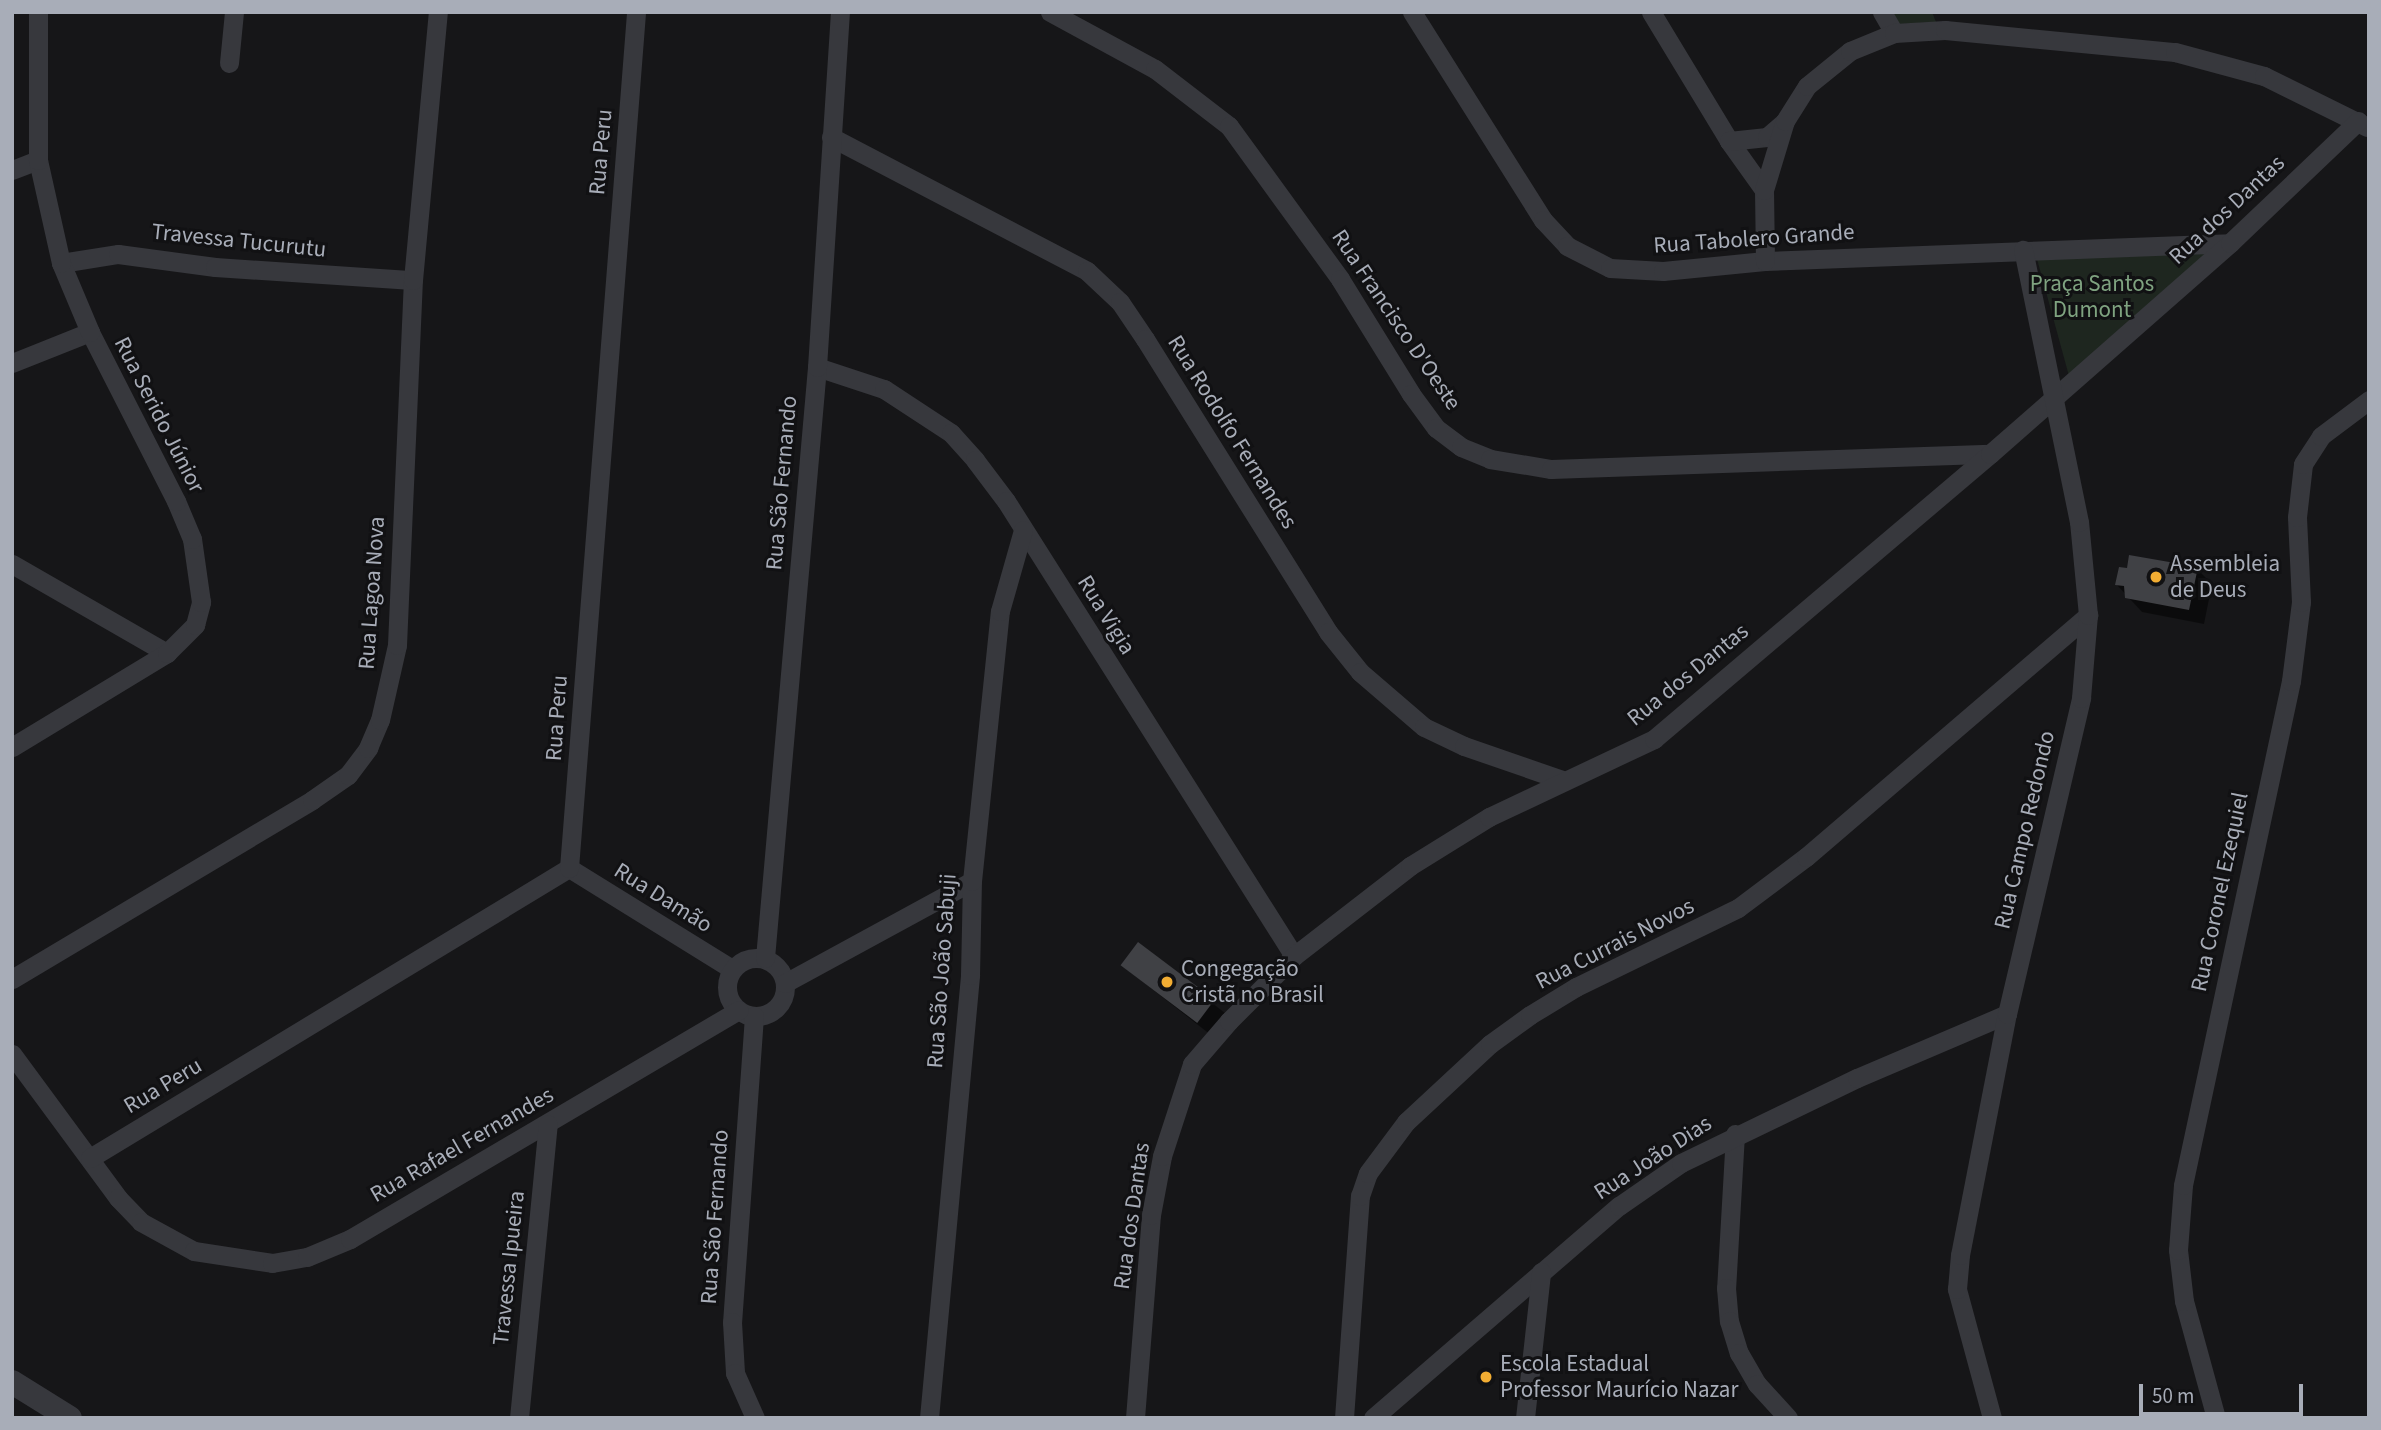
<!DOCTYPE html>
<meta charset="utf-8">
<style>
body{margin:0}
#map{position:relative;width:2381px;height:1430px;overflow:hidden;background:#161618;font-family:"Source Sans 3",sans-serif}
div>[style]{position:absolute}
[style*='--x']{left:calc(var(--x)*1px);top:calc(var(--y)*1px);width:calc(var(--w)*1px);rotate:calc(var(--a)*1deg)}
.green>*{inset:0;background:#1e261f}
.shadow>*{inset:0;background:#0007;transform-origin:0 0}
.building>*{inset:0;background:#404145;transform-origin:0 0}
.minor>*{height:19px;margin:-9.5px;padding:0 9.5px;transform-origin:9.5px;border-radius:9.5px;background:#37383d}
.minor>.ring{margin:-9.5px;padding:0;box-sizing:content-box;background:none;border:19px solid #37383d;border-radius:50%}
.tertiary>*{height:24px;margin:-12px;padding:0 12px;transform-origin:12px;border-radius:12px;background:#37383d}
.dots>*{width:19px;height:19px;translate:-50% -50%;box-sizing:border-box;border:4px solid #111113;border-radius:50%}
span{translate:-50% -50%;white-space:nowrap;text-align:center;line-height:1.15;-webkit-text-stroke:6px #111113;paint-order:stroke}
.street-label{font-size:23px;color:#a8adb8}
.park-label{font-size:23px;color:#7fa380}
.poi-label{font-size:23px;color:#a8adb8}
.left{translate:0 -50%;text-align:left}
.frame{position:absolute;inset:0;border:14px solid #a8adb8;pointer-events:none}
.scale{position:absolute;left:2139px;top:1384px;width:164px;height:32px;box-sizing:border-box;border:4px solid #a8adb8;border-top:0;padding-left:9px;font-size:21px;line-height:24px;white-space:nowrap;color:#a8adb8;-webkit-text-stroke:5px #111113;paint-order:stroke}
</style>
<div id="map">
<div class="green">
<i style="clip-path:polygon(1893px 12px,1932px 12px,1936px 22px,1899px 24px)"></i>
<i style="clip-path:polygon(2212px 251px,2069px 376px,2037px 259px)"></i>
</div>
<div class="shadow">
<i style="clip-path:polygon(2197px 569px,2212px 584px,2204px 624px,2142px 612px,2117px 585px)"></i>
<i style="left:1138px;top:945px;width:114px;height:26px;rotate:38deg"></i>
</div>
<div class="building">
<i style="clip-path:polygon(2129px 555px,2198px 567px,2189px 610px,2125px 598px,2124px 586px,2115px 585px,2119px 567px,2127px 568px)"></i>
<i style="left:1138px;top:942px;width:96px;height:29px;rotate:37deg"></i>
</div>
<div class="minor">
<i style="--x:1050;--y:12;--w:119;--a:28.5"></i>
<i style="--x:1155;--y:69;--w:93;--a:37.6"></i>
<i style="--x:1229;--y:126;--w:189;--a:54"></i>
<i style="--x:1340;--y:279;--w:135;--a:58.3"></i>
<i style="--x:1411;--y:394;--w:42;--a:53.7"></i>
<i style="--x:1436;--y:428;--w:31;--a:37"></i>
<i style="--x:1461;--y:447;--w:31;--a:22"></i>
<i style="--x:1490;--y:459;--w:62;--a:9.3"></i>
<i style="--x:1551;--y:469;--w:439;--a:-2"></i>
<i style="--x:1412;--y:12;--w:246;--a:57.8"></i>
<i style="--x:1543;--y:220;--w:35;--a:47"></i>
<i style="--x:1567;--y:246;--w:48;--a:27.1"></i>
<i style="--x:1610;--y:268;--w:53;--a:3.2"></i>
<i style="--x:1663;--y:271;--w:102;--a:-5.6"></i>
<i style="--x:1765;--y:261;--w:465;--a:-2.2"></i>
<i style="--x:1651;--y:12;--w:151;--a:58.8"></i>
<i style="--x:1729;--y:141;--w:60;--a:54.5"></i>
<i style="--x:1882;--y:12;--w:24;--a:60"></i>
<i style="--x:229;--y:63;--w:51;--a:-84.4"></i>
<i style="--x:831;--y:137;--w:289;--a:27.6"></i>
<i style="--x:1087;--y:271;--w:45;--a:43.2"></i>
<i style="--x:1120;--y:302;--w:45;--a:56"></i>
<i style="--x:1145;--y:339;--w:345;--a:58"></i>
<i style="--x:1328;--y:632;--w:51;--a:51.3"></i>
<i style="--x:1360;--y:672;--w:84;--a:40.7"></i>
<i style="--x:1424;--y:727;--w:44;--a:25.4"></i>
<i style="--x:1464;--y:746;--w:104;--a:19.1"></i>
<i style="--x:1729;--y:141;--w:38;--a:-6"></i>
<i style="--x:1767;--y:137;--w:23;--a:-41"></i>
<i style="--x:12;--y:170;--w:28;--a:-21"></i>
<i style="--x:1765;--y:261;--w:71;--a:-90.8"></i>
<i style="--x:1764;--y:190;--w:72;--a:-73.1"></i>
<i style="--x:1785;--y:121;--w:41;--a:-57.8"></i>
<i style="--x:1807;--y:86;--w:55;--a:-39.1"></i>
<i style="--x:1850;--y:51;--w:48;--a:-22.2"></i>
<i style="--x:1894;--y:33;--w:51;--a:-3.4"></i>
<i style="--x:1945;--y:30;--w:231;--a:5.5"></i>
<i style="--x:2175;--y:52;--w:92;--a:15.1"></i>
<i style="--x:2264;--y:76;--w:115;--a:26.3"></i>
<i style="--x:61;--y:263;--w:58;--a:-9"></i>
<i style="--x:118;--y:254;--w:98;--a:7.6"></i>
<i style="--x:215;--y:267;--w:198;--a:3.8"></i>
<i style="--x:12;--y:363;--w:84;--a:-21.7"></i>
<i style="--x:817;--y:367;--w:71;--a:18.2"></i>
<i style="--x:884;--y:389;--w:80;--a:33.3"></i>
<i style="--x:951;--y:433;--w:36;--a:48"></i>
<i style="--x:975;--y:460;--w:51;--a:52.9"></i>
<i style="--x:1006;--y:501;--w:538;--a:57.67"></i>
<i style="--x:12;--y:564;--w:179;--a:29.9"></i>
<i style="--x:12;--y:747;--w:181;--a:-31.2"></i>
<i style="--x:167;--y:653;--w:40;--a:-45"></i>
<i style="--x:195;--y:625;--w:24;--a:-75"></i>
<i style="--x:201;--y:602;--w:64;--a:-98.1"></i>
<i style="--x:192;--y:539;--w:41;--a:-112.8"></i>
<i style="--x:176;--y:501;--w:190;--a:-117"></i>
<i style="--x:90;--y:332;--w:75;--a:-112.8"></i>
<i style="--x:61;--y:263;--w:106;--a:-102.6"></i>
<i style="--x:38;--y:160;--w:148;--a:-90"></i>
<i style="--x:569;--y:868;--w:192;--a:31.8"></i>
<i class="ring" style="left:727px;top:958px;width:39px;height:39px"></i>
<i style="--x:765;--y:958;--w:593;--a:-84.97"></i>
<i style="--x:817;--y:367;--w:356;--a:-86.3"></i>
<i style="--x:12;--y:979;--w:349;--a:-30.8"></i>
<i style="--x:312;--y:800;--w:44;--a:-34.8"></i>
<i style="--x:348;--y:775;--w:34;--a:-53"></i>
<i style="--x:368;--y:748;--w:30;--a:-67"></i>
<i style="--x:380;--y:720;--w:77;--a:-77.2"></i>
<i style="--x:397;--y:645;--w:365;--a:-87.5"></i>
<i style="--x:413;--y:280;--w:269;--a:-84.7"></i>
<i style="--x:785;--y:983;--w:213;--a:-28.6"></i>
<i style="--x:754;--y:1016;--w:307;--a:94.1"></i>
<i style="--x:732;--y:1322;--w:51;--a:86.6"></i>
<i style="--x:735;--y:1373;--w:49;--a:66"></i>
<i style="--x:12;--y:1054;--w:179;--a:53.6"></i>
<i style="--x:118;--y:1198;--w:33;--a:46"></i>
<i style="--x:141;--y:1222;--w:60;--a:28.7"></i>
<i style="--x:194;--y:1251;--w:79;--a:8.7"></i>
<i style="--x:272;--y:1263;--w:36;--a:-10"></i>
<i style="--x:307;--y:1257;--w:47;--a:-22.7"></i>
<i style="--x:350;--y:1239;--w:451;--a:-30.5"></i>
<i style="--x:1735;--y:1134;--w:154;--a:93.3"></i>
<i style="--x:1726;--y:1288;--w:33;--a:85"></i>
<i style="--x:1729;--y:1321;--w:34;--a:73"></i>
<i style="--x:1739;--y:1353;--w:36;--a:60"></i>
<i style="--x:1757;--y:1384;--w:46;--a:47.6"></i>
<i style="--x:90;--y:1158;--w:560;--a:-31.19"></i>
<i style="--x:569;--y:868;--w:859;--a:-85.52"></i>
<i style="--x:519;--y:1418;--w:295;--a:-84.4"></i>
<i style="--x:929;--y:1418;--w:445;--a:-84.7"></i>
<i style="--x:970;--y:975;--w:94;--a:-88.8"></i>
<i style="--x:972;--y:881;--w:271;--a:-84.1"></i>
<i style="--x:1000;--y:611;--w:84;--a:-74.1"></i>
<i style="--x:1135;--y:1418;--w:204;--a:-85.5"></i>
<i style="--x:1151;--y:1215;--w:60;--a:-79.4"></i>
<i style="--x:1162;--y:1156;--w:97;--a:-71.9"></i>
<i style="--x:1192;--y:1064;--w:57;--a:-49.3"></i>
<i style="--x:1229;--y:1021;--w:92;--a:-45"></i>
<i style="--x:1294;--y:956;--w:147;--a:-37.8"></i>
<i style="--x:1410;--y:866;--w:93;--a:-31.8"></i>
<i style="--x:1489;--y:817;--w:183;--a:-25.3"></i>
<i style="--x:1654;--y:739;--w:441;--a:-40.3"></i>
<i style="--x:1990;--y:454;--w:320;--a:-41.3"></i>
<i style="--x:2230;--y:243;--w:177;--a:-43.6"></i>
<i style="--x:1344;--y:1418;--w:223;--a:-85.9"></i>
<i style="--x:1360;--y:1196;--w:24;--a:-71"></i>
<i style="--x:1368;--y:1173;--w:64;--a:-53.3"></i>
<i style="--x:1406;--y:1122;--w:115;--a:-42.9"></i>
<i style="--x:1490;--y:1044;--w:49;--a:-35.9"></i>
<i style="--x:1530;--y:1015;--w:54;--a:-31.3"></i>
<i style="--x:1576;--y:987;--w:180;--a:-26"></i>
<i style="--x:1738;--y:908;--w:85;--a:-36.9"></i>
<i style="--x:1806;--y:857;--w:372;--a:-40.6"></i>
<i style="--x:1373;--y:1418;--w:325;--a:-40.8"></i>
<i style="--x:1619;--y:1206;--w:75;--a:-34.7"></i>
<i style="--x:1681;--y:1163;--w:195;--a:-25.8"></i>
<i style="--x:1857;--y:1078;--w:163;--a:-23.1"></i>
<i style="--x:1525;--y:1418;--w:147;--a:-83.7"></i>
<i style="--x:1992;--y:1418;--w:134;--a:-105.2"></i>
<i style="--x:1957;--y:1289;--w:34;--a:-85"></i>
<i style="--x:1960;--y:1255;--w:246;--a:-79"></i>
<i style="--x:2007;--y:1014;--w:325;--a:-76.8"></i>
<i style="--x:2081;--y:698;--w:83;--a:-85.2"></i>
<i style="--x:2088;--y:615;--w:93;--a:-95.5"></i>
<i style="--x:2079;--y:522;--w:278;--a:-101.6"></i>
<i style="--x:2216;--y:1418;--w:121;--a:-105.3"></i>
<i style="--x:2184;--y:1301;--w:51;--a:-96.7"></i>
<i style="--x:2178;--y:1250;--w:65;--a:-85.6"></i>
<i style="--x:2183;--y:1185;--w:515;--a:-77.91"></i>
<i style="--x:2291;--y:681;--w:80;--a:-82.8"></i>
<i style="--x:2301;--y:602;--w:85;--a:-92.7"></i>
<i style="--x:2297;--y:517;--w:53;--a:-83.5"></i>
<i style="--x:2303;--y:464;--w:33;--a:-57"></i>
<i style="--x:2321;--y:436;--w:60;--a:-36.9"></i>
</div>
<div class="tertiary">
<i style="--x:12;--y:1382;--w:68;--a:31.8"></i>
</div>
<div class="dots">
<i style="left:2156px;top:577px;background:#f2ad33"></i>
<i style="left:1167px;top:982px;background:#f2ad33"></i>
<i style="left:1486px;top:1377px;background:#f2ad33"></i>
</div>
<div class="street-label">
<span style="left:601px;top:152px;rotate:-85deg">Rua Peru</span>
<span style="left:2227px;top:210px;rotate:-43deg">Rua dos Dantas</span>
<span style="left:1754px;top:239px;rotate:-4deg">Rua Tabolero Grande</span>
<span style="left:239px;top:241px;rotate:6deg">Travessa Tucurutu</span>
<span style="left:1396px;top:320px;rotate:56deg">Rua Francisco D'Oeste</span>
<span style="left:159px;top:415px;rotate:63deg">Rua Serido Júnior</span>
<span style="left:1232px;top:432px;rotate:58deg">Rua Rodolfo Fernandes</span>
<span style="left:782px;top:483px;rotate:-85deg">Rua São Fernando</span>
<span style="left:372px;top:593px;rotate:-86deg">Rua Lagoa Nova</span>
<span style="left:1106px;top:615px;rotate:58deg">Rua Vigia</span>
<span style="left:1688px;top:675px;rotate:-39deg">Rua dos Dantas</span>
<span style="left:557px;top:718px;rotate:-86deg">Rua Peru</span>
<span style="left:2025px;top:830px;rotate:-77deg">Rua Campo Redondo</span>
<span style="left:2220px;top:892px;rotate:-78deg">Rua Coronel Ezequiel</span>
<span style="left:663px;top:898px;rotate:32deg">Rua Damão</span>
<span style="left:1615px;top:944px;rotate:-27deg">Rua Currais Novos</span>
<span style="left:942px;top:971px;rotate:-86deg">Rua São João Sabuji</span>
<span style="left:163px;top:1086px;rotate:-31deg">Rua Peru</span>
<span style="left:462px;top:1145px;rotate:-30deg">Rua Rafael Fernandes</span>
<span style="left:1653px;top:1158px;rotate:-33deg">Rua João Dias</span>
<span style="left:1132px;top:1216px;rotate:-82deg">Rua dos Dantas</span>
<span style="left:715px;top:1217px;rotate:-86deg">Rua São Fernando</span>
<span style="left:509px;top:1268px;rotate:-84deg">Travessa Ipueira</span>
</div>
<div class="park-label">
<span style="left:2092px;top:297px">Praça Santos<br>Dumont</span>
</div>
<div class="poi-label">
<span class="left" style="left:2170px;top:577px">Assembleia<br>de Deus</span>
<span class="left" style="left:1181px;top:982px">Congegação<br>Cristã no Brasil</span>
<span class="left" style="left:1500px;top:1377px">Escola Estadual<br>Professor Maurício Nazar</span>
</div>
<div class="frame"></div>
<div class="scale">50 m</div>
</div>
